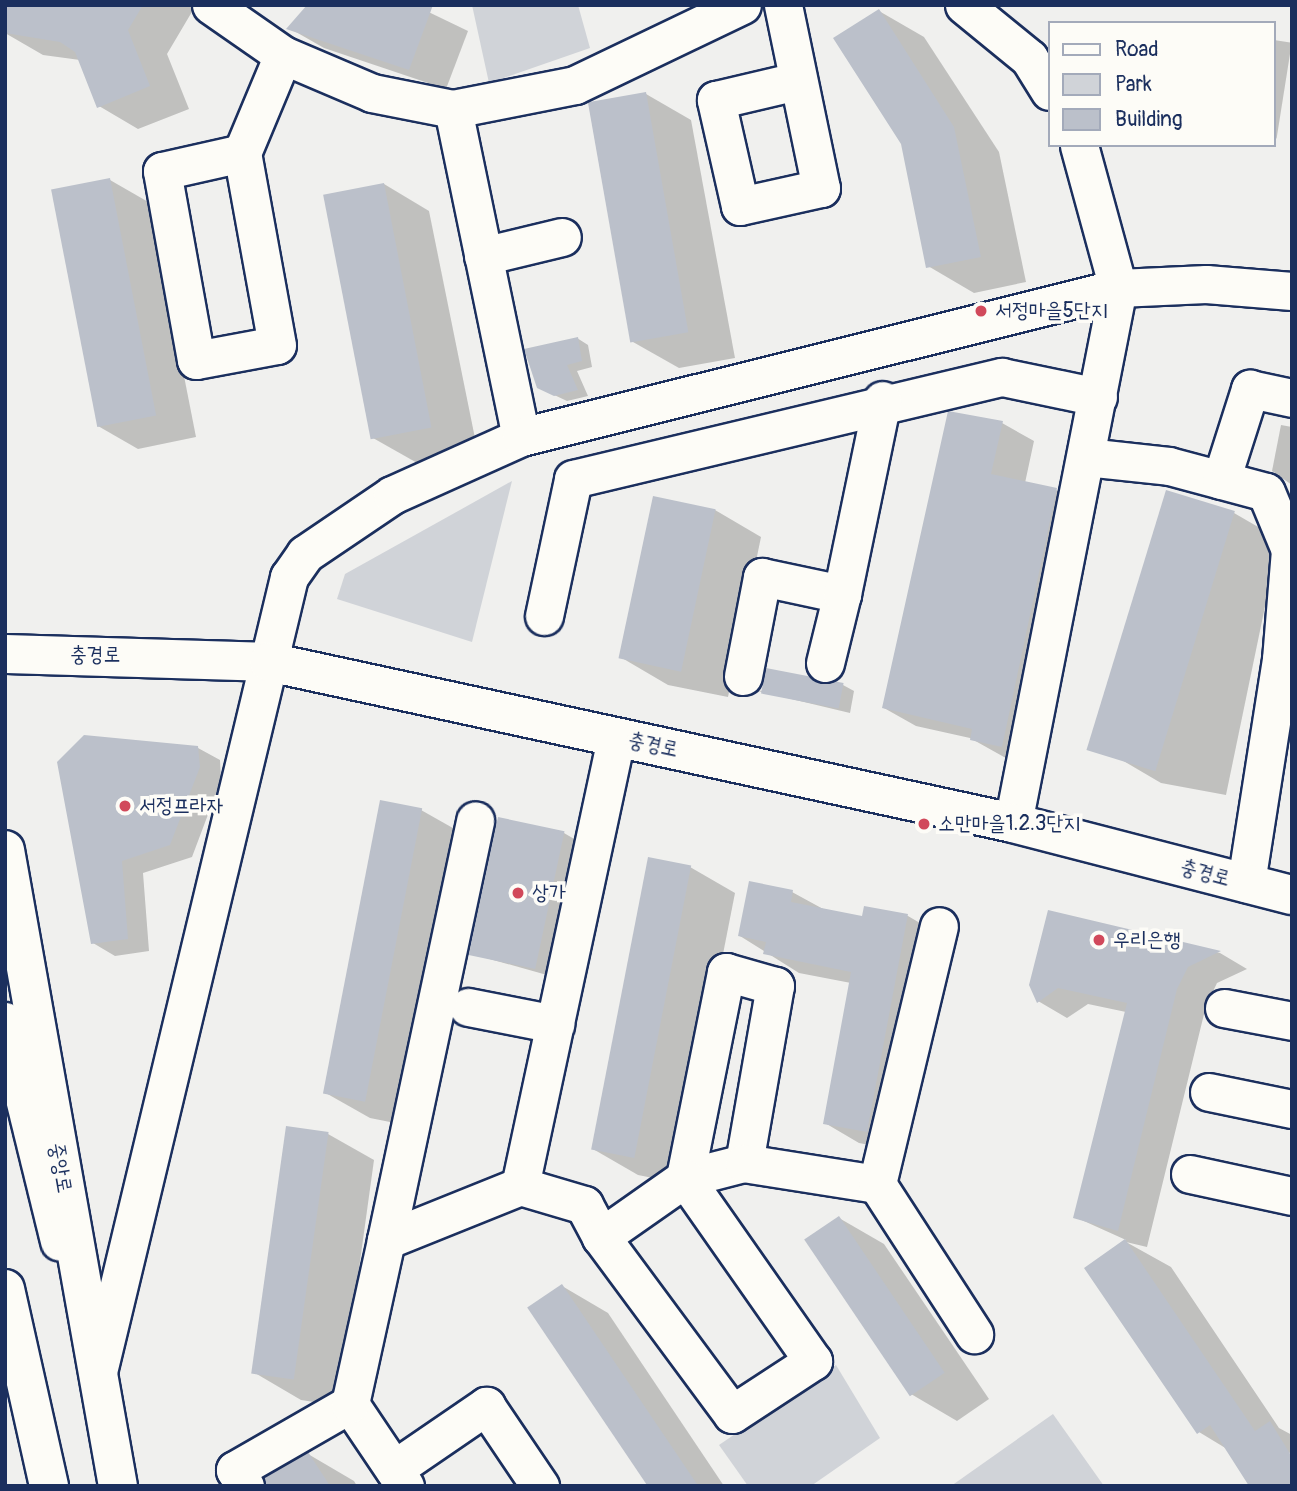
<!DOCTYPE html>
<meta charset="utf-8">
<style>
body{margin:0}
#map{position:relative;width:1297px;height:1491px;overflow:hidden;background:#f0f0ee;font-family:Pangolin,"Poor Story",sans-serif}
div>[style]{position:absolute}
[style*='--x']{left:calc(var(--x)*1px);top:calc(var(--y)*1px);width:calc(var(--w)*1px);rotate:calc(var(--a)*1deg)}
.green>*{inset:0;background:#d0d3d8}
.shadow>*{inset:0;background:#0003;transform-origin:0 0}
.building>*{inset:0;background:#bbc0ca;transform-origin:0 0}
.roads{filter:drop-shadow(2px 0 #1b2f5e) drop-shadow(-2px 0 #1b2f5e) drop-shadow(0 2px #1b2f5e) drop-shadow(0 -2px #1b2f5e)}
.minor>*{height:37px;margin:-18.5px;padding:0 18.5px;transform-origin:18.5px;border-radius:18.5px;background:#fdfcf7}
.major>*{height:38px;margin:-19px;padding:0 19px;transform-origin:19px;border-radius:19px;background:#fdfcf7}
.dots>*{width:19px;height:19px;translate:-50% -50%;box-sizing:border-box;border:4px solid #fdfcf7;border-radius:50%}
span{translate:-50% -50%;white-space:nowrap;text-align:center;line-height:1.15;-webkit-text-stroke:7px #fdfcf7;paint-order:stroke}
.poi-label{font-size:21px;color:#1b2f5e}
.left{translate:0 -50%;text-align:left}
.street-label{font-size:21px;color:#1b2f5e}
.frame{position:absolute;inset:0;border:7px solid #1b2f5e;pointer-events:none}
.legend{position:absolute;left:1048px;top:21px;width:228px;height:126px;box-sizing:border-box;background:#fdfcf7;border:2px solid #a3aaba;margin:0;padding:9px 12px;list-style:none;font-size:21px;color:#1b2f5e}
.legend li{display:flex;align-items:center;gap:14px;height:35px}
.legend b{width:35px;border:2px solid #a3aaba}
</style>
<div id="map">
<div class="green">
<i style="clip-path:polygon(472px 5px,578px 5px,590px 48px,489px 83px)"></i>
<i style="clip-path:polygon(512px 481px,472px 642px,337px 599px,345px 574px)"></i>
<i style="clip-path:polygon(836px 1365px,880px 1438px,811px 1486px,748px 1486px,719px 1445px)"></i>
<i style="clip-path:polygon(1053px 1414px,1104px 1486px,951px 1486px)"></i>
</div>
<div class="shadow">
<i style="clip-path:polygon(7px 5px,196px 5px,167px 54px,189px 109px,138px 129px,99px 106px,80px 60px,43px 55px,5px 33px)"></i>
<i style="clip-path:polygon(414px 5px,468px 31px,446px 89px,324px 48px,289px 28px)"></i>
<i style="clip-path:polygon(879px 11px,924px 37px,999px 152px,1026px 282px,974px 293px,928px 266px)"></i>
<i style="left:1274px;top:40px;width:18px;height:97px;rotate:9deg"></i>
<i style="clip-path:polygon(646px 94px,691px 120px,735px 358px,679px 368px,633px 342px)"></i>
<i style="clip-path:polygon(110px 180px,150px 203px,196px 437px,138px 449px,98px 426px)"></i>
<i style="clip-path:polygon(384px 184px,429px 211px,478px 453px,419px 464px,373px 438px)"></i>
<i style="clip-path:polygon(577px 338px,588px 345px,592px 367px,577px 371px,588px 396px,567px 401px,550px 393px)"></i>
<i style="clip-path:polygon(1002px 423px,1034px 441px,1025px 483px,1056px 490px,1088px 508px,1034px 764px,1004px 757px,970px 738px,916px 726px,884px 708px)"></i>
<i style="clip-path:polygon(1281px 425px,1292px 427px,1292px 485px,1272px 471px)"></i>
<i style="clip-path:polygon(715px 510px,761px 537px,728px 697px,668px 685px,622px 658px)"></i>
<i style="clip-path:polygon(1234px 513px,1279px 539px,1226px 795px,1161px 783px,1115px 756px)"></i>
<i style="clip-path:polygon(843px 685px,854px 691px,850px 713px,758px 691px)"></i>
<i style="clip-path:polygon(198px 748px,220px 760px,221px 780px,192px 857px,143px 873px,149px 951px,115px 956px,93px 943px,59px 763px)"></i>
<i style="clip-path:polygon(421px 810px,467px 836px,410px 1126px,370px 1118px,324px 1092px)"></i>
<i style="clip-path:polygon(564px 833px,581px 843px,554px 977px,472px 954px)"></i>
<i style="clip-path:polygon(690px 867px,735px 893px,678px 1183px,638px 1175px,593px 1149px)"></i>
<i style="clip-path:polygon(792px 892px,825px 910px,863px 918px,865px 908px,908px 916px,942px 936px,901px 1151px,859px 1143px,825px 1123px,851px 983px,799px 973px,740px 936px)"></i>
<i style="clip-path:polygon(1049px 913px,1220px 953px,1247px 969px,1217px 983px,1206px 1006px,1147px 1247px,1126px 1242px,1171px 1267px,1279px 1428px,1292px 1435px,1292px 1453px,1227px 1449px,1199px 1432px,1086px 1268px,1126px 1240px,1075px 1217px,1126px 1012px,1088px 1004px,1067px 1018px,1038px 1001px)"></i>
<i style="clip-path:polygon(328px 1134px,374px 1160px,340px 1406px,301px 1400px,255px 1373px)"></i>
<i style="clip-path:polygon(839px 1218px,884px 1244px,989px 1399px,957px 1421px,911px 1394px)"></i>
<i style="clip-path:polygon(562px 1286px,608px 1313px,724px 1486px,648px 1486px)"></i>
<i style="clip-path:polygon(308px 1454px,354px 1481px,357px 1486px,281px 1486px)"></i>
</div>
<div class="building">
<i style="clip-path:polygon(5px 5px,143px 5px,128px 30px,150px 86px,97px 108px,75px 52px,60px 42px,5px 33px)"></i>
<i style="clip-path:polygon(307px 5px,433px 5px,409px 70px,286px 29px)"></i>
<i style="clip-path:polygon(879px 9px,954px 127px,981px 257px,926px 268px,901px 144px,833px 38px)"></i>
<i style="left:646px;top:92px;width:244px;height:59px;rotate:80deg"></i>
<i style="left:110px;top:178px;width:242px;height:60px;rotate:79deg"></i>
<i style="left:384px;top:183px;width:249px;height:62px;rotate:79deg"></i>
<i style="clip-path:polygon(578px 337px,582px 361px,567px 365px,578px 390px,554px 396px,537px 388px,524px 349px)"></i>
<i style="clip-path:polygon(948px 411px,1003px 421px,991px 474px,1057px 488px,1002px 747px,970px 740px,972px 729px,882px 708px)"></i>
<i style="left:1166px;top:490px;width:72px;height:272px;rotate:17deg"></i>
<i style="left:653px;top:496px;width:64px;height:166px;rotate:12deg"></i>
<i style="left:766px;top:668px;width:79px;height:26px;rotate:11deg"></i>
<i style="clip-path:polygon(84px 735px,198px 746px,200px 767px,170px 845px,122px 861px,128px 939px,91px 944px,57px 762px)"></i>
<i style="left:380px;top:800px;width:43px;height:299px;rotate:11deg"></i>
<i style="left:498px;top:817px;width:68px;height:141px;rotate:12deg"></i>
<i style="left:648px;top:857px;width:44px;height:298px;rotate:11deg"></i>
<i style="clip-path:polygon(749px 881px,793px 890px,791px 902px,862px 916px,864px 906px,908px 914px,867px 1132px,823px 1124px,851px 972px,763px 954px,766px 942px,738px 936px)"></i>
<i style="clip-path:polygon(1048px 910px,1221px 951px,1188px 967px,1177px 989px,1118px 1231px,1073px 1218px,1127px 1003px,1058px 988px,1037px 1003px,1029px 985px)"></i>
<i style="left:286px;top:1126px;width:43px;height:250px;rotate:8deg"></i>
<i style="left:839px;top:1216px;width:189px;height:42px;rotate:56deg"></i>
<i style="clip-path:polygon(1125px 1239px,1255px 1431px,1270px 1421px,1292px 1457px,1292px 1486px,1249px 1486px,1210px 1425px,1197px 1434px,1084px 1268px)"></i>
<i style="left:562px;top:1284px;width:244px;height:42px;rotate:56deg"></i>
<i style="clip-path:polygon(308px 1452px,330px 1486px,266px 1486px,264px 1478px)"></i>
</div>
<div class="roads">
<div class="minor">
<i style="--x:211;--y:5;--w:88;--a:34.8"></i>
<i style="--x:283;--y:55;--w:97;--a:23.1"></i>
<i style="--x:372;--y:93;--w:83;--a:11.2"></i>
<i style="--x:453;--y:109;--w:124;--a:-11.1"></i>
<i style="--x:575;--y:85;--w:185;--a:-25.6"></i>
<i style="--x:783;--y:5;--w:187;--a:78.3"></i>
<i style="--x:821;--y:188;--w:83;--a:167.5"></i>
<i style="--x:740;--y:206;--w:109;--a:-102.8"></i>
<i style="--x:716;--y:100;--w:83;--a:-13.2"></i>
<i style="--x:964;--y:5;--w:84;--a:39.2"></i>
<i style="--x:1029;--y:58;--w:39;--a:58"></i>
<i style="--x:453;--y:109;--w:335;--a:78.3"></i>
<i style="--x:242;--y:153;--w:82;--a:167.3"></i>
<i style="--x:162;--y:171;--w:192;--a:79.8"></i>
<i style="--x:196;--y:360;--w:82;--a:-10.5"></i>
<i style="--x:277;--y:345;--w:195;--a:-100.3"></i>
<i style="--x:242;--y:153;--w:106;--a:-67.3"></i>
<i style="--x:483;--y:256;--w:81;--a:-13.5"></i>
<i style="--x:1086;--y:457;--w:83;--a:6.2"></i>
<i style="--x:1169;--y:466;--w:100;--a:15"></i>
<i style="--x:1266;--y:492;--w:63;--a:67.5"></i>
<i style="--x:1290;--y:550;--w:109;--a:94.7"></i>
<i style="--x:1281;--y:659;--w:227;--a:98.9"></i>
<i style="--x:1221;--y:480;--w:96;--a:-72.3"></i>
<i style="--x:1250;--y:389;--w:43;--a:12.1"></i>
<i style="--x:544;--y:616;--w:140;--a:-78"></i>
<i style="--x:573;--y:479;--w:441;--a:-13.4"></i>
<i style="--x:1002;--y:377;--w:98;--a:11.8"></i>
<i style="--x:825;--y:663;--w:71;--a:-76.2"></i>
<i style="--x:743;--y:676;--w:101;--a:-79.1"></i>
<i style="--x:762;--y:577;--w:82;--a:12"></i>
<i style="--x:842;--y:594;--w:198;--a:-78.3"></i>
<i style="--x:1013;--y:823;--w:545;--a:-78.9"></i>
<i style="--x:1118;--y:288;--w:148;--a:-105.3"></i>
<i style="--x:468;--y:1007;--w:89;--a:11.1"></i>
<i style="--x:1224;--y:1008;--w:69;--a:10.8"></i>
<i style="--x:5;--y:1021;--w:227;--a:76.2"></i>
<i style="--x:1209;--y:1092;--w:85;--a:11.6"></i>
<i style="--x:744;--y:1163;--w:180;--a:-80.1"></i>
<i style="--x:775;--y:986;--w:51;--a:-164.1"></i>
<i style="--x:726;--y:972;--w:210;--a:101.3"></i>
<i style="--x:685;--y:1178;--w:61;--a:-14.3"></i>
<i style="--x:744;--y:1163;--w:135;--a:9"></i>
<i style="--x:877;--y:1184;--w:265;--a:-76.5"></i>
<i style="--x:1190;--y:1174;--w:104;--a:12.2"></i>
<i style="--x:877;--y:1184;--w:179;--a:57.1"></i>
<i style="--x:520;--y:1186;--w:459;--a:-77.9"></i>
<i style="--x:386;--y:1240;--w:429;--a:-78"></i>
<i style="--x:98;--y:1372;--w:818;--a:-76.49"></i>
<i style="--x:289;--y:577;--w:28;--a:-55"></i>
<i style="--x:305;--y:554;--w:105;--a:-34.1"></i>
<i style="--x:392;--y:495;--w:141;--a:-24.2"></i>
<i style="--x:521;--y:437;--w:615;--a:-14.01"></i>
<i style="--x:1118;--y:288;--w:88;--a:-2.6"></i>
<i style="--x:1206;--y:284;--w:86;--a:4.7"></i>
<i style="--x:394;--y:1469;--w:112;--a:-34.4"></i>
<i style="--x:486;--y:1406;--w:97;--a:56"></i>
<i style="--x:245;--y:1486;--w:19;--a:-122"></i>
<i style="--x:235;--y:1470;--w:133;--a:-29.9"></i>
<i style="--x:405;--y:1486;--w:99;--a:-123.9"></i>
<i style="--x:350;--y:1404;--w:168;--a:-77.6"></i>
<i style="--x:386;--y:1240;--w:144;--a:-21.9"></i>
<i style="--x:520;--y:1186;--w:67;--a:16.5"></i>
<i style="--x:584;--y:1205;--w:36;--a:62"></i>
<i style="--x:601;--y:1237;--w:220;--a:53.5"></i>
<i style="--x:732;--y:1414;--w:97;--a:-33.2"></i>
<i style="--x:813;--y:1361;--w:223;--a:-125"></i>
<i style="--x:685;--y:1178;--w:103;--a:144.9"></i>
</div>
<div class="major">
<i style="--x:5;--y:654;--w:264;--a:1.7"></i>
<i style="--x:269;--y:662;--w:761;--a:12.21"></i>
<i style="--x:1013;--y:823;--w:288;--a:14.5"></i>
<i style="--x:5;--y:850;--w:646;--a:79.93"></i>
<i style="--x:5;--y:1289;--w:202;--a:77.4"></i>
</div>
</div>
<div class="dots">
<i style="left:981px;top:311px;background:#d1495b"></i>
<i style="left:125px;top:806px;background:#d1495b"></i>
<i style="left:924px;top:824px;background:#d1495b"></i>
<i style="left:518px;top:893px;background:#d1495b"></i>
<i style="left:1099px;top:940px;background:#d1495b"></i>
</div>
<div class="poi-label">
<span class="left" style="left:995px;top:311px">서정마을5단지</span>
<span class="left" style="left:139px;top:806px">서정프라자</span>
<span class="left" style="left:938px;top:824px">소만마을1.2.3단지</span>
<span class="left" style="left:532px;top:893px">상가</span>
<span class="left" style="left:1113px;top:940px">우리은행</span>
</div>
<div class="street-label">
<span style="left:95px;top:655px">충경로</span>
<span style="left:653px;top:745px;rotate:12deg">충경로</span>
<span style="left:1205px;top:873px;rotate:15deg">충경로</span>
<span style="left:60px;top:1168px;rotate:80deg">중앙로</span>
</div>
<div class="frame"></div>
<ul class="legend">
<li><b style="height:9px;background:#fdfcf7"></b>Road</li>
<li><b style="height:19px;background:#d0d3d8"></b>Park</li>
<li><b style="height:19px;background:#bbc0ca"></b>Building</li>
</ul>
</div>
